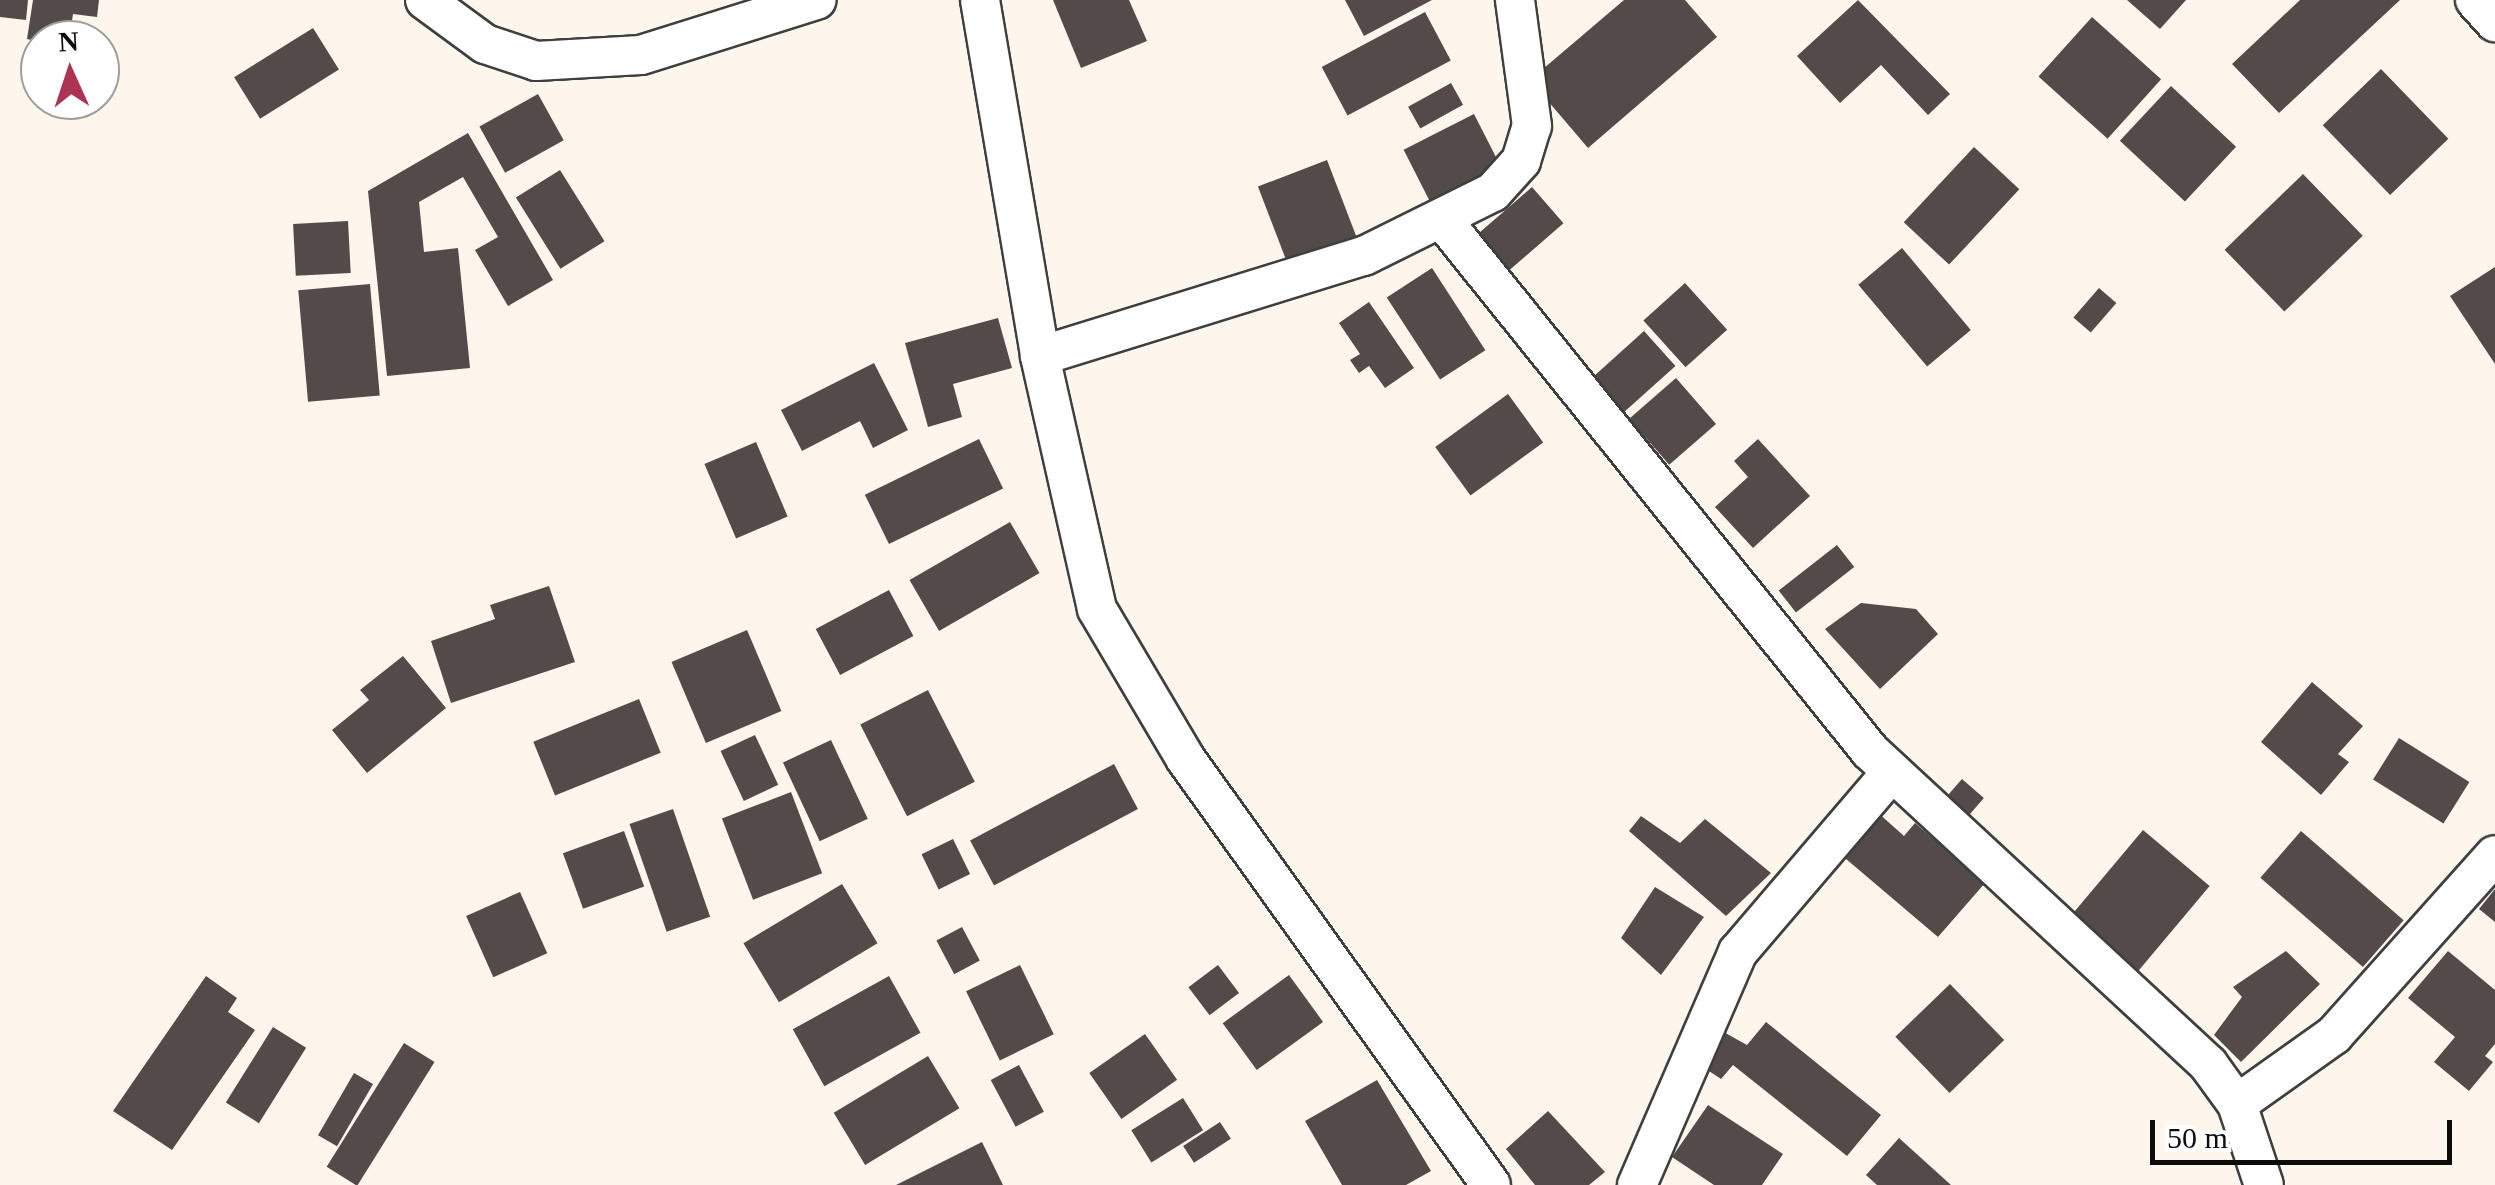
<!DOCTYPE html>
<style>
body{margin:0}
#map{position:relative;width:2495px;height:1185px;overflow:hidden;background:#fdf6ed;font-family:Georgia,serif}
div>[style]{position:absolute}
[style*='--x']{left:calc(var(--x)*1px);top:calc(var(--y)*1px);width:calc(var(--w)*1px);rotate:calc(var(--a)*1deg)}
.building>*{inset:0;background:#534b4a;transform-origin:0 0}
.roads{filter:drop-shadow(2px 0 #3f3f3f) drop-shadow(-2px 0 #3f3f3f) drop-shadow(0 2px #3f3f3f) drop-shadow(0 -2px #3f3f3f)}
.minor>*{height:38px;margin:-19px;padding:0 19px;transform-origin:19px;border-radius:19px;background:#fff}
span{translate:-50% -50%;white-space:nowrap;text-align:center;line-height:1.15;-webkit-text-stroke:10px #fff;paint-order:stroke}
.north{position:absolute;left:20px;top:20px;width:100px;height:100px;box-sizing:border-box;background:#fff;border:2px solid #9e9e9e;border-radius:50%;rotate:357deg;font-size:28px;font-weight:700;line-height:40px;text-align:center;color:#0c0c0c}
.north::after{content:'';display:block;margin:auto;width:35px;height:45px;background:#ad3353;clip-path:polygon(50% 0,100% 100%,50% 72%,0 100%)}
.scale{position:absolute;left:2150px;top:1120px;width:302px;height:45px;box-sizing:border-box;border:5px solid #0c0c0c;border-top:0;padding-left:12px;font-size:30px;line-height:35px;white-space:nowrap;color:#0c0c0c;-webkit-text-stroke:8px #fff;paint-order:stroke}
</style>
<div id="map">
<div class="building">
<i style="clip-path:polygon(0 0,28px 0,26px 20px,0 17px)"></i>
<i style="clip-path:polygon(33px 0,99px 0,97px 17px,73px 14px,69px 40px,40px 42px,27px 39px)"></i>
<i style="clip-path:polygon(1053px 0,1129px 0,1147px 41px,1081px 68px)"></i>
<i style="clip-path:polygon(1345px 0,1432px 0,1364px 36px)"></i>
<i style="clip-path:polygon(1624px 0,1685px 0,1717px 37px,1588px 148px,1530px 80px)"></i>
<i style="clip-path:polygon(1858px 0,1950px 94px,1928px 115px,1881px 65px,1840px 103px,1797px 56px)"></i>
<i style="clip-path:polygon(2127px 0,2186px 0,2160px 29px)"></i>
<i style="clip-path:polygon(2300px 0,2400px 0,2279px 113px,2232px 64px)"></i>
<i style="left:1425px;top:12px;width:55px;height:117px;rotate:62deg"></i>
<i style="left:2092px;top:17px;width:93px;height:80px;rotate:42deg"></i>
<i style="left:313px;top:28px;width:49px;height:93px;rotate:58deg"></i>
<i style="left:2381px;top:69px;width:97px;height:81px;rotate:46deg"></i>
<i style="left:1451px;top:83px;width:25px;height:49px;rotate:61deg"></i>
<i style="left:2171px;top:86px;width:89px;height:75px;rotate:43deg"></i>
<i style="left:538px;top:94px;width:53px;height:67px;rotate:61deg"></i>
<i style="left:1474px;top:114px;width:59px;height:79px;rotate:63deg"></i>
<i style="clip-path:polygon(468px 133px,553px 280px,508px 306px,475px 250px,498px 237px,463px 177px,419px 202px,424px 252px,458px 248px,470px 368px,387px 376px,368px 191px)"></i>
<i style="left:1974px;top:147px;width:62px;height:103px;rotate:43deg"></i>
<i style="left:1327px;top:160px;width:87px;height:74px;rotate:69deg"></i>
<i style="left:560px;top:170px;width:84px;height:52px;rotate:58deg"></i>
<i style="left:2303px;top:174px;width:86px;height:109px;rotate:46deg"></i>
<i style="left:1532px;top:187px;width:48px;height:79px;rotate:49deg"></i>
<i style="left:348px;top:221px;width:52px;height:55px;rotate:87deg"></i>
<i style="left:1902px;top:248px;width:107px;height:57px;rotate:50deg"></i>
<i style="clip-path:polygon(2495px 267px,2495px 364px,2450px 296px)"></i>
<i style="left:1432px;top:268px;width:98px;height:54px;rotate:57deg"></i>
<i style="left:1685px;top:283px;width:63px;height:56px;rotate:48deg"></i>
<i style="left:370px;top:284px;width:112px;height:72px;rotate:85deg"></i>
<i style="left:2099px;top:288px;width:23px;height:39px;rotate:41deg"></i>
<i style="clip-path:polygon(1369px 302px,1414px 368px,1385px 388px,1369px 366px,1359px 373px,1350px 360px,1360px 354px,1339px 323px)"></i>
<i style="clip-path:polygon(998px 318px,1012px 368px,953px 384px,962px 417px,928px 427px,905px 343px)"></i>
<i style="left:1644px;top:331px;width:47px;height:75px;rotate:48deg"></i>
<i style="clip-path:polygon(874px 363px,908px 430px,873px 448px,860px 421px,802px 451px,781px 410px)"></i>
<i style="left:1676px;top:378px;width:61px;height:62px;rotate:49deg"></i>
<i style="left:1508px;top:394px;width:60px;height:90px;rotate:54deg"></i>
<i style="left:979px;top:439px;width:55px;height:127px;rotate:64deg"></i>
<i style="clip-path:polygon(1758px 439px,1810px 496px,1753px 548px,1715px 507px,1748px 477px,1734px 461px)"></i>
<i style="left:756px;top:442px;width:81px;height:56px;rotate:67deg"></i>
<i style="left:1010px;top:522px;width:59px;height:116px;rotate:60deg"></i>
<i style="left:1837px;top:545px;width:28px;height:74px;rotate:52deg"></i>
<i style="clip-path:polygon(549px 586px,575px 662px,451px 703px,431px 641px,495px 619px,490px 605px)"></i>
<i style="left:889px;top:590px;width:52px;height:83px;rotate:62deg"></i>
<i style="clip-path:polygon(1861px 603px,1916px 609px,1938px 634px,1880px 689px,1825px 629px)"></i>
<i style="left:747px;top:630px;width:88px;height:82px;rotate:67deg"></i>
<i style="clip-path:polygon(403px 656px,446px 708px,367px 773px,332px 730px,369px 700px,360px 690px)"></i>
<i style="clip-path:polygon(2312px 682px,2363px 726px,2338px 754px,2349px 762px,2321px 795px,2261px 742px)"></i>
<i style="left:928px;top:690px;width:103px;height:76px;rotate:63deg"></i>
<i style="left:639px;top:699px;width:58px;height:114px;rotate:68deg"></i>
<i style="left:755px;top:735px;width:55px;height:38px;rotate:65deg"></i>
<i style="left:2399px;top:738px;width:83px;height:49px;rotate:32deg"></i>
<i style="left:831px;top:740px;width:87px;height:53px;rotate:65deg"></i>
<i style="left:1114px;top:764px;width:51px;height:163px;rotate:62deg"></i>
<i style="left:1962px;top:779px;width:29px;height:25px;rotate:41deg"></i>
<i style="left:791px;top:792px;width:87px;height:74px;rotate:69deg"></i>
<i style="left:673px;top:809px;width:114px;height:46px;rotate:71deg"></i>
<i style="clip-path:polygon(1876px 811px,1904px 836px,1915px 823px,1985px 883px,1938px 937px,1839px 853px)"></i>
<i style="clip-path:polygon(1641px 816px,1680px 843px,1705px 819px,1771px 873px,1726px 916px,1629px 831px)"></i>
<i style="left:2143px;top:830px;width:87px;height:116px;rotate:40deg"></i>
<i style="left:624px;top:831px;width:59px;height:65px;rotate:70deg"></i>
<i style="left:2301px;top:831px;width:136px;height:62px;rotate:41deg"></i>
<i style="left:953px;top:839px;width:39px;height:35px;rotate:64deg"></i>
<i style="left:842px;top:884px;width:69px;height:115px;rotate:59deg"></i>
<i style="clip-path:polygon(1655px 887px,1704px 917px,1661px 975px,1621px 938px)"></i>
<i style="clip-path:polygon(2495px 889px,2495px 922px,2479px 909px)"></i>
<i style="left:520px;top:892px;width:67px;height:59px;rotate:66deg"></i>
<i style="left:962px;top:927px;width:38px;height:29px;rotate:62deg"></i>
<i style="clip-path:polygon(2286px 951px,2320px 984px,2241px 1062px,2214px 1035px,2242px 997px,2233px 987px)"></i>
<i style="clip-path:polygon(2448px 951px,2495px 990px,2495px 1044px,2485px 1056px,2493px 1062px,2469px 1091px,2434px 1062px,2455px 1037px,2408px 998px)"></i>
<i style="left:1020px;top:965px;width:77px;height:60px;rotate:64deg"></i>
<i style="left:1218px;top:965px;width:35px;height:37px;rotate:53deg"></i>
<i style="left:1289px;top:975px;width:58px;height:82px;rotate:54deg"></i>
<i style="clip-path:polygon(206px 976px,237px 998px,228px 1012px,255px 1030px,172px 1150px,113px 1111px)"></i>
<i style="left:889px;top:976px;width:65px;height:110px;rotate:61deg"></i>
<i style="left:1950px;top:984px;width:78px;height:76px;rotate:46deg"></i>
<i style="clip-path:polygon(1766px 1022px,1881px 1115px,1847px 1156px,1733px 1065px,1721px 1079px,1706px 1069px,1720px 1030px,1747px 1045px)"></i>
<i style="left:273px;top:1027px;width:39px;height:89px;rotate:32deg"></i>
<i style="left:1145px;top:1034px;width:56px;height:68px;rotate:55deg"></i>
<i style="left:404px;top:1043px;width:36px;height:146px;rotate:32deg"></i>
<i style="left:928px;top:1056px;width:61px;height:110px;rotate:59deg"></i>
<i style="left:1019px;top:1065px;width:53px;height:32px;rotate:62deg"></i>
<i style="left:354px;top:1073px;width:22px;height:72px;rotate:30deg"></i>
<i style="clip-path:polygon(1377px 1080px,1431px 1171px,1406px 1185px,1342px 1185px,1305px 1121px)"></i>
<i style="left:1183px;top:1098px;width:38px;height:61px;rotate:58deg"></i>
<i style="clip-path:polygon(1708px 1105px,1783px 1154px,1762px 1185px,1714px 1185px,1672px 1157px)"></i>
<i style="clip-path:polygon(1548px 1111px,1605px 1172px,1589px 1185px,1535px 1185px,1506px 1149px)"></i>
<i style="left:1220px;top:1122px;width:20px;height:44px;rotate:57deg"></i>
<i style="clip-path:polygon(1899px 1138px,1951px 1185px,1877px 1185px,1866px 1175px)"></i>
<i style="clip-path:polygon(982px 1142px,1003px 1185px,896px 1185px)"></i>
</div>
<div class="roads">
<div class="minor">
<i style="--x:425;--y:0;--w:74;--a:36.3"></i>
<i style="--x:485;--y:44;--w:54;--a:18.4"></i>
<i style="--x:536;--y:61;--w:105;--a:-3.3"></i>
<i style="--x:641;--y:55;--w:184;--a:-17.4"></i>
<i style="--x:980;--y:0;--w:361;--a:80.4"></i>
<i style="--x:1040;--y:356;--w:259;--a:77.3"></i>
<i style="--x:1097;--y:609;--w:173;--a:59.4"></i>
<i style="--x:1185;--y:758;--w:525;--a:54.37"></i>
<i style="--x:2475;--y:0;--w:30;--a:48"></i>
<i style="--x:1445;--y:223;--w:678;--a:51.17"></i>
<i style="--x:1870;--y:751;--w:461;--a:42.8"></i>
<i style="--x:2208;--y:1064;--w:49;--a:54.1"></i>
<i style="--x:2237;--y:1104;--w:85;--a:71.6"></i>
<i style="--x:1040;--y:356;--w:339;--a:-17.2"></i>
<i style="--x:1364;--y:256;--w:144;--a:-26.4"></i>
<i style="--x:1493;--y:192;--w:42;--a:-47.9"></i>
<i style="--x:1521;--y:161;--w:37;--a:-73"></i>
<i style="--x:1532;--y:126;--w:127;--a:-97.7"></i>
<i style="--x:2237;--y:1104;--w:119;--a:-35.4"></i>
<i style="--x:2334;--y:1035;--w:241;--a:-48.2"></i>
<i style="--x:1637;--y:1185;--w:254;--a:-66.6"></i>
<i style="--x:1738;--y:952;--w:237;--a:-49.5"></i>
</div>
</div>
<div class="north">N</div>
<div class="scale">50 m</div>
</div>
